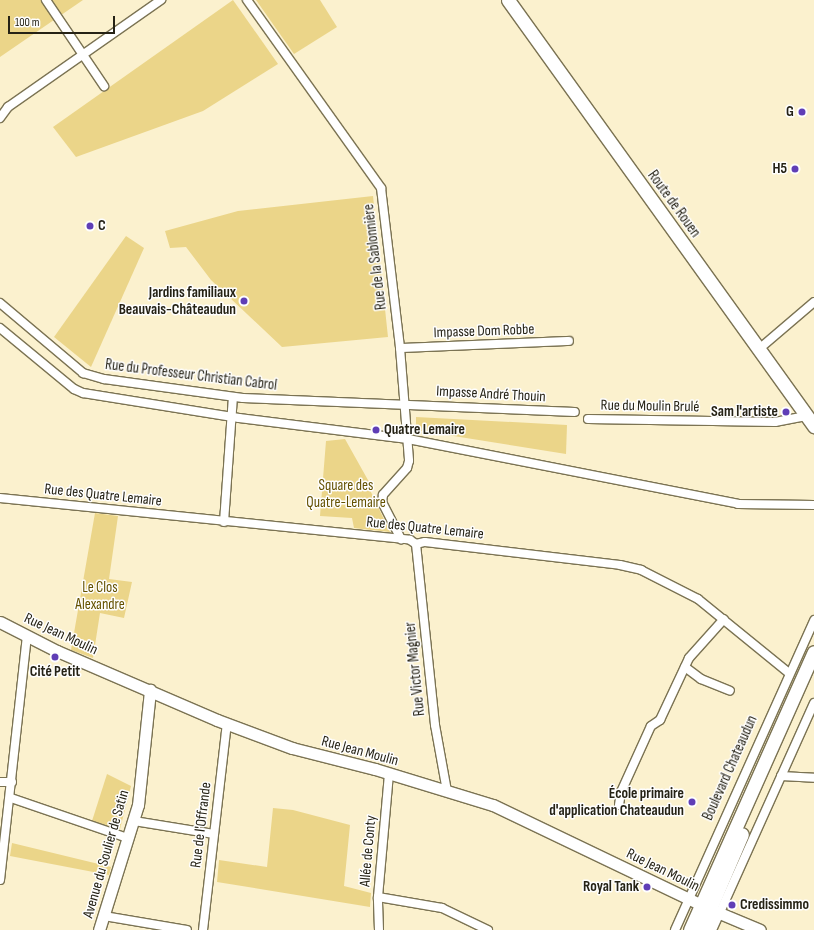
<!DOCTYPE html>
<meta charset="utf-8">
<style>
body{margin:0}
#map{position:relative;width:814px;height:930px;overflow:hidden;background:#fbf1ce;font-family:"Sofia Sans Condensed",sans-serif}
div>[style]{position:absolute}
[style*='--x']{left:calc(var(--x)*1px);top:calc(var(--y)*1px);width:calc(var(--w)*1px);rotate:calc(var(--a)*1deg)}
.green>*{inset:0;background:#ebd589}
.roads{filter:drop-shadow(1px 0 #7b7353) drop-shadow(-1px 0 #7b7353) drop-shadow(0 1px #7b7353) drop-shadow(0 -1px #7b7353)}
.street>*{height:8px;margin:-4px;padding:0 4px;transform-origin:4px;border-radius:4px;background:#fff}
.secondary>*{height:11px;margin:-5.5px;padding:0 5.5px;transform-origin:5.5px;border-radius:5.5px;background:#fff}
.primary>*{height:13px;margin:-6.5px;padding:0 6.5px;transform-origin:6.5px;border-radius:6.5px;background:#fff}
.dots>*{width:11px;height:11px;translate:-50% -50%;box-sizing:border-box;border:2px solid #fefefe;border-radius:50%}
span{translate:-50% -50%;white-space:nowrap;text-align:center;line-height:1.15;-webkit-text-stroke:3px #fefefe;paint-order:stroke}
.poi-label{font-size:15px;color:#252215;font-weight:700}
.right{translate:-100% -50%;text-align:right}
.left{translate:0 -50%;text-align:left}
.street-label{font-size:15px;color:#252215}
.park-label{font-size:15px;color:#645100}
.scale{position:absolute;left:8px;top:16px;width:107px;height:18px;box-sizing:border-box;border:2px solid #252215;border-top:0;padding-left:5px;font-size:12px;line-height:14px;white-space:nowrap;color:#252215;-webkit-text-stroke:3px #fefefe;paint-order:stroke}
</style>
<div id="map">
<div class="green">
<i style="clip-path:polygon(0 0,83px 0,0 57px)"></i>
<i style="clip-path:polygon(233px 0,278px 64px,203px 111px,76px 157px,53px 127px)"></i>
<i style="clip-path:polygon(256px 0,320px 0,337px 27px,294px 54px)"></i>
<i style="clip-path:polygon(373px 196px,388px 337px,282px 347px,211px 280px,186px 247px,170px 248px,165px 231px,238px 211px)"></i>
<i style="clip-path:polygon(126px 236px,144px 248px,91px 367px,54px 337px)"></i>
<i style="clip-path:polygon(416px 417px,567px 425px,566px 454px,416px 430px)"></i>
<i style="clip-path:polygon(345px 439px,373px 489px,370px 490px,390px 532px,354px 528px,352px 518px,320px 516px,326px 441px)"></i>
<i style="clip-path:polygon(95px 513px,118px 516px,109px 579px,132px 582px,124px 618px,100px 613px,93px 658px,71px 650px)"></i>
<i style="clip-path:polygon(107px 774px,131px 786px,120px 829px,92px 821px)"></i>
<i style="clip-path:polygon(273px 808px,293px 810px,350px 825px,344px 886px,371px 893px,370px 907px,217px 882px,219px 860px,267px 867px)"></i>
<i style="clip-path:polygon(12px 843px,111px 867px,109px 875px,10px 856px)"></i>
</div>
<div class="roads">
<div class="street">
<i style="--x:46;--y:0;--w:104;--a:56"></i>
<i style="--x:247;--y:0;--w:231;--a:54.5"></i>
<i style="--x:381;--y:188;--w:161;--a:83.2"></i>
<i style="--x:400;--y:348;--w:113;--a:85.4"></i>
<i style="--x:409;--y:461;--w:7;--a:106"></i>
<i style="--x:407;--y:468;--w:36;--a:132"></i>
<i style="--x:383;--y:495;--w:7;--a:98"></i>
<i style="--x:382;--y:502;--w:42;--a:62.8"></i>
<i style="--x:0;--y:118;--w:14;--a:-54"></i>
<i style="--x:8;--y:107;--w:187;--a:-35"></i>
<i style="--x:0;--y:303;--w:109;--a:40.1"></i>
<i style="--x:83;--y:373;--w:22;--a:16"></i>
<i style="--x:104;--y:379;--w:140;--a:7.8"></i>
<i style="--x:243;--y:398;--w:332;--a:2.4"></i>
<i style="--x:0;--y:328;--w:96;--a:39.5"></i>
<i style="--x:74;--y:389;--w:10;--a:24"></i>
<i style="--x:83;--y:393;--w:158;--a:9.1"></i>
<i style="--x:239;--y:418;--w:170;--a:7.1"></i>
<i style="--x:408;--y:439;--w:336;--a:11.1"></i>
<i style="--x:738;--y:504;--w:76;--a:0.8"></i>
<i style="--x:400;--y:348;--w:169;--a:-2.4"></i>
<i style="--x:759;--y:349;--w:72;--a:-40.5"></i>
<i style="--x:588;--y:419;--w:187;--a:0.9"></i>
<i style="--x:775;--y:422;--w:33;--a:-11"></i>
<i style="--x:0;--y:498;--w:412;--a:5.8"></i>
<i style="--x:410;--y:540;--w:7;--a:34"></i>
<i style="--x:416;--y:544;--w:9;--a:-13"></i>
<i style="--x:425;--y:542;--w:196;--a:6.7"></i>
<i style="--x:620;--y:565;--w:22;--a:13"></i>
<i style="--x:641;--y:570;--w:64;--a:27"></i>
<i style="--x:698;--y:599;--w:117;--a:39.1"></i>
<i style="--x:224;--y:522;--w:125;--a:-85.9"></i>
<i style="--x:416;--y:544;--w:182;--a:84"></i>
<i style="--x:435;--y:725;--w:67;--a:79.7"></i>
<i style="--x:685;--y:667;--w:20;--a:37"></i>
<i style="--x:701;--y:679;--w:31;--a:22"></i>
<i style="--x:781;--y:776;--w:33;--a:3"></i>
<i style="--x:0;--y:782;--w:12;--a:0"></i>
<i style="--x:11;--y:798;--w:124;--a:18.9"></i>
<i style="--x:619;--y:805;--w:13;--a:-81"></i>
<i style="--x:621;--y:792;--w:72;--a:-65.6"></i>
<i style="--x:651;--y:726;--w:11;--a:-34"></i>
<i style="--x:660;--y:720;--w:68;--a:-64.9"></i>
<i style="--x:689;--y:658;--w:52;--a:-48.1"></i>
<i style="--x:134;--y:821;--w:81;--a:9.2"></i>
<i style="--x:0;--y:880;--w:244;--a:-83.7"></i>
<i style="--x:378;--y:897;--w:65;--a:9.8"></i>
<i style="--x:442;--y:908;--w:51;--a:25.6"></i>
<i style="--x:104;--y:916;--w:84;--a:9.6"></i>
<i style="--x:203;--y:930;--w:208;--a:-83.4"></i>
<i style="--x:379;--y:930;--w:33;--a:-92"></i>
<i style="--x:378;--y:897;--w:123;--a:-84.9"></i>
<i style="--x:675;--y:930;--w:340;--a:-65.8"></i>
<i style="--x:712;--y:930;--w:249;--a:-65.8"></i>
</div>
<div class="secondary">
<i style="--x:0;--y:622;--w:64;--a:27"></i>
<i style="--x:57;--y:651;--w:174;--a:23.3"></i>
<i style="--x:217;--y:720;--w:80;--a:20.5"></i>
<i style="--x:292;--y:748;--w:86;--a:14.2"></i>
<i style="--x:375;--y:769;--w:123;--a:17"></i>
<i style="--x:493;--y:805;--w:241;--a:25.6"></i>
<i style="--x:710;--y:909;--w:54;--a:22.8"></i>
<i style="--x:99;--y:930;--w:131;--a:-72.7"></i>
<i style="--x:138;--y:805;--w:116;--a:-84"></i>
</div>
<div class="primary">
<i style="--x:508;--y:0;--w:525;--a:54.31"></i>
<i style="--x:690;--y:930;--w:304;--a:-66"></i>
<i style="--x:701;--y:930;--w:104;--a:-66.9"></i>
</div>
</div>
<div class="dots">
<i style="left:802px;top:112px;background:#5f3eb6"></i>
<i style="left:795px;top:169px;background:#5f3eb6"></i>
<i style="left:90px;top:226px;background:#5f3eb6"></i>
<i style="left:244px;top:301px;background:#5f3eb6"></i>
<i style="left:786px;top:412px;background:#5f3eb6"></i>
<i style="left:376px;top:430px;background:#5f3eb6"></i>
<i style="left:55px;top:657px;background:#5f3eb6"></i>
<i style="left:692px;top:802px;background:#5f3eb6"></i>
<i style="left:647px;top:887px;background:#5f3eb6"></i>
<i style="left:732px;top:905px;background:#5f3eb6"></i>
</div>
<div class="poi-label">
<span class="right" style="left:794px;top:112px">G</span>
<span class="right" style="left:787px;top:169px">H5</span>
<span class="left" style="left:98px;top:226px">C</span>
<span class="right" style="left:236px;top:301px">Jardins familiaux<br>Beauvais-Châteaudun</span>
<span class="right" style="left:778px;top:412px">Sam l'artiste</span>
<span class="left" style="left:384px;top:430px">Quatre Lemaire</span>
<span style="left:55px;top:672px">Cité Petit</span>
<span class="right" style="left:684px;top:802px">École primaire<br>d'application Chateaudun</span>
<span class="right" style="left:639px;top:887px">Royal Tank</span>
<span class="left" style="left:740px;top:905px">Credissimmo</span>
</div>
<div class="street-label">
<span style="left:674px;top:204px;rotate:54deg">Route de Rouen</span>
<span style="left:375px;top:257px;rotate:-97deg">Rue de la Sablonnière</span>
<span style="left:484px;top:331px;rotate:-2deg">Impasse Dom Robbe</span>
<span style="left:191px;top:375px;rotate:7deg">Rue du Professeur Christian Cabrol</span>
<span style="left:491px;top:394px;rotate:3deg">Impasse André Thouin</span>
<span style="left:650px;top:406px;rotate:1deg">Rue du Moulin Brulé</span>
<span style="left:103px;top:495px;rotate:6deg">Rue des Quatre Lemaire</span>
<span style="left:425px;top:528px;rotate:6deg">Rue des Quatre Lemaire</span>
<span style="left:61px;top:634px;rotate:25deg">Rue Jean Moulin</span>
<span style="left:415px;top:669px;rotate:-96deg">Rue Victor Magnier</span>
<span style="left:360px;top:751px;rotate:15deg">Rue Jean Moulin</span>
<span style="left:730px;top:768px;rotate:-66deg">Boulevard Chateaudun</span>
<span style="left:201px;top:825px;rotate:-83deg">Rue de l'Offrande</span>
<span style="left:368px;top:851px;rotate:-85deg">Allée de Conty</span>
<span style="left:106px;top:854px;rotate:-74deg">Avenue du Soulier de Satin</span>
<span style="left:663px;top:870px;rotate:26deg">Rue Jean Moulin</span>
</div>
<div class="park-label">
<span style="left:346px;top:494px">Square des<br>Quatre-Lemaire</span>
<span style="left:100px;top:596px">Le Clos<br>Alexandre</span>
</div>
<div class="scale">100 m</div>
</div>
